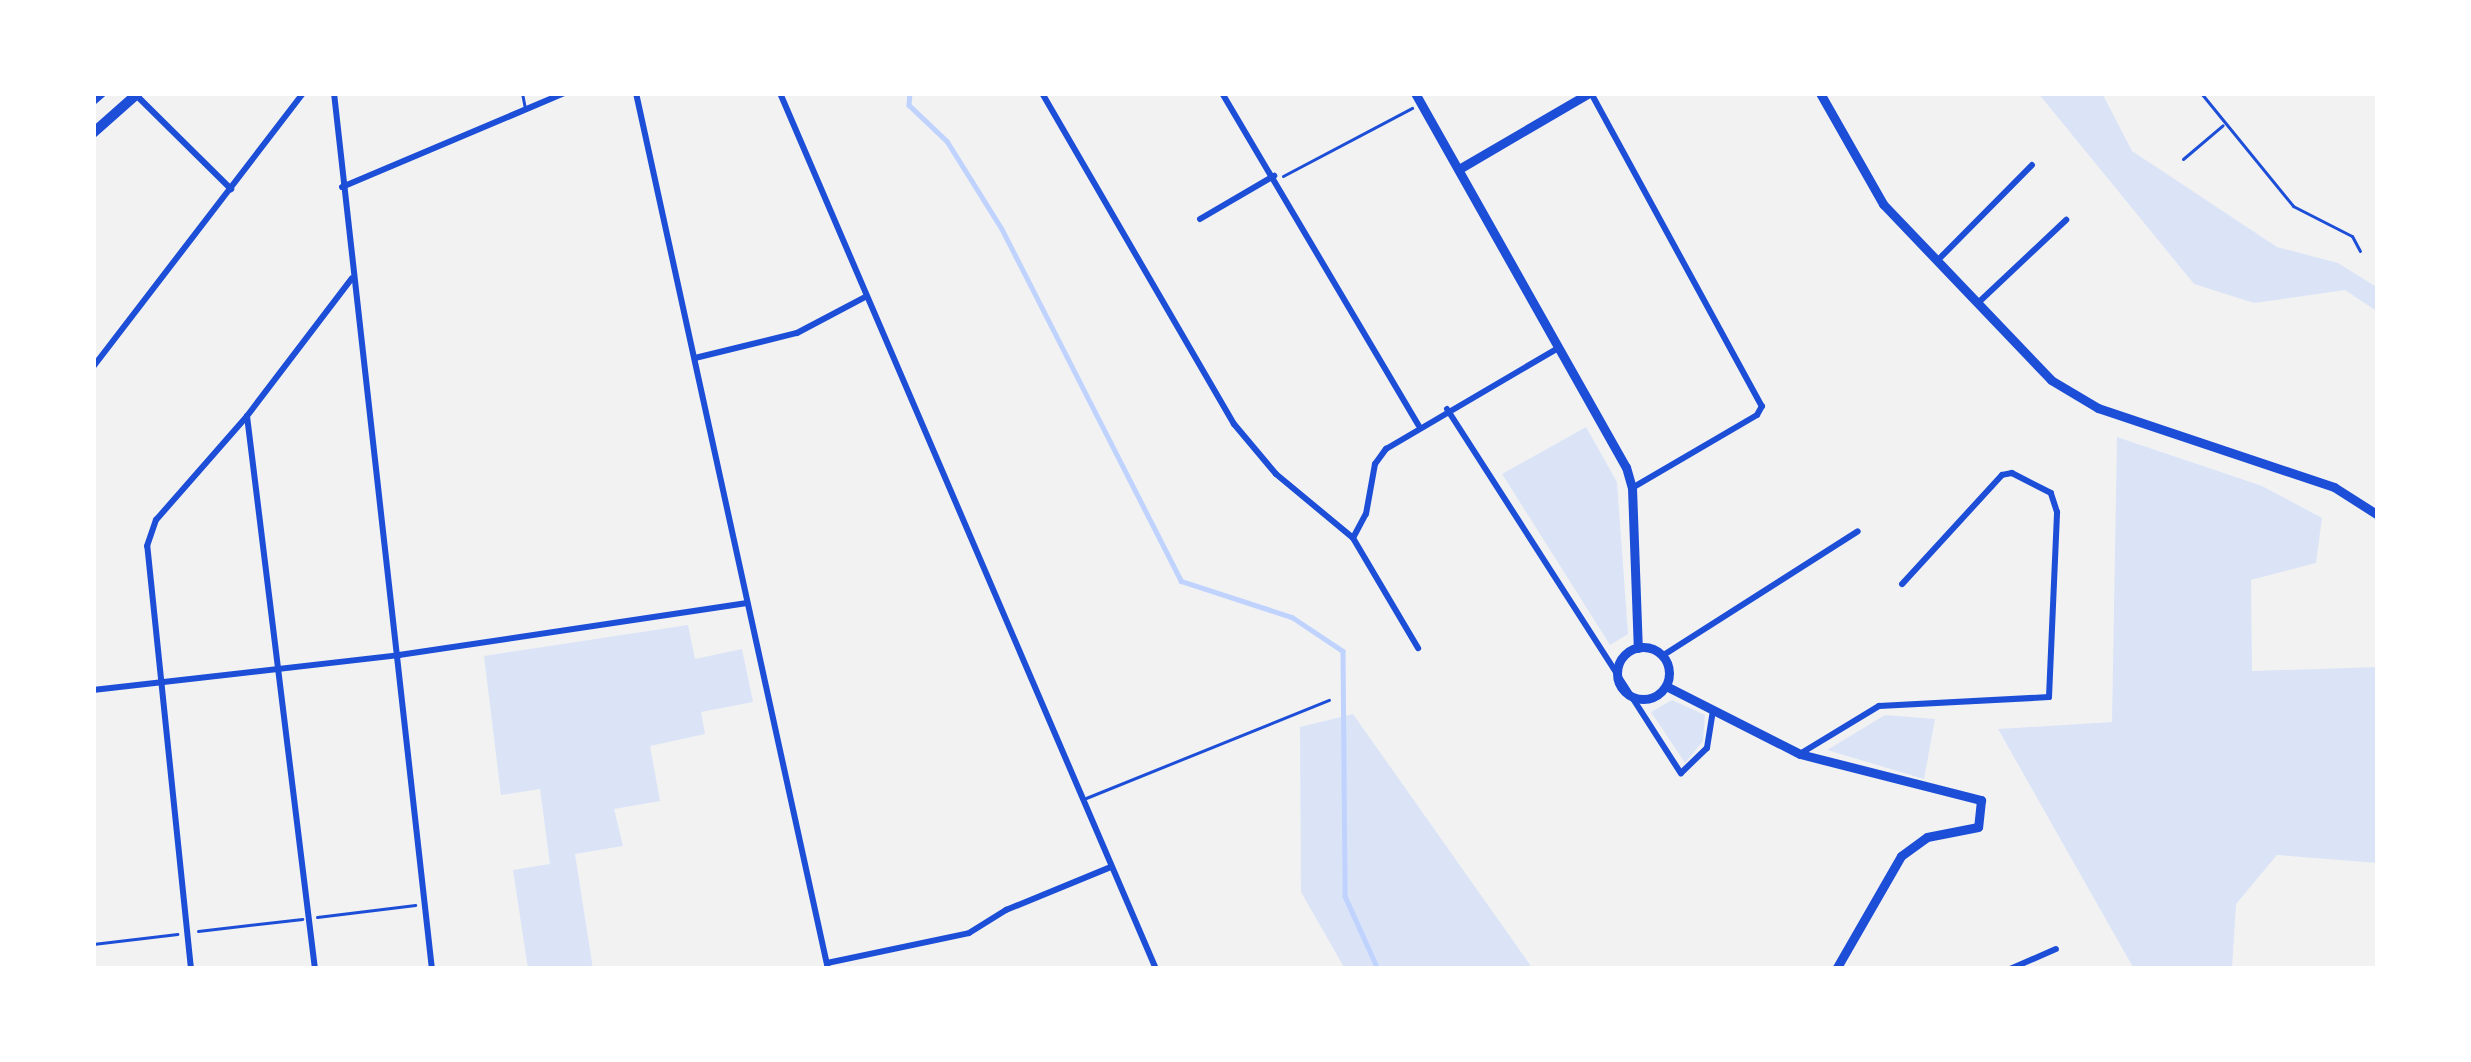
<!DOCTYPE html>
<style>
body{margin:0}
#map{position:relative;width:2471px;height:1062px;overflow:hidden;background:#f2f2f2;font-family:Roboto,sans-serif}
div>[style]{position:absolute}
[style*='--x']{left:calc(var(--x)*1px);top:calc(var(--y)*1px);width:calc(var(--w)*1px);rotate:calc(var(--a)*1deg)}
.green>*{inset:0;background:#dbe4f7}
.stream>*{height:4.5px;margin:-2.25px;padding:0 2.25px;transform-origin:2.25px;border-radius:2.25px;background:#bfd3fe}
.path>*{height:3px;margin:-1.5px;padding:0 1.5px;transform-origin:1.5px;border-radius:1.5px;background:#1d4ed8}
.service>*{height:3px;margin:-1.5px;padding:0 1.5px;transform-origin:1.5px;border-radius:1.5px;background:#1d4ed8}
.minor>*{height:6px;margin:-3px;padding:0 3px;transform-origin:3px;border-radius:3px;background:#1d4ed8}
.tertiary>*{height:9px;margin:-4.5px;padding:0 4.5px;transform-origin:4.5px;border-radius:4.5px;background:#1d4ed8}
.tertiary>.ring{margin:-4.5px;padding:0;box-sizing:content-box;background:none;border:9px solid #1d4ed8;border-radius:50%}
.primary>*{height:10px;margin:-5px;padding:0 5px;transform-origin:5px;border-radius:5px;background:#1d4ed8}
span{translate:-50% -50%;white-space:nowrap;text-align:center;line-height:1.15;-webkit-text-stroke:9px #fff;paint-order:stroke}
.frame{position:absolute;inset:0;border:96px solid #fff;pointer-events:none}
</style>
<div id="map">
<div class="green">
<i style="clip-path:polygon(2038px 93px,2102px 93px,2132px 151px,2277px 247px,2338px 263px,2378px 288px,2378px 312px,2345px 290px,2254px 303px,2194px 284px)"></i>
<i style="clip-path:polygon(1586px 427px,1617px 482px,1628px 634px,1610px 645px,1502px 474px)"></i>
<i style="clip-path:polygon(2117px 437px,2262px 486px,2322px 518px,2316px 563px,2251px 580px,2252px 671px,2378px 667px,2378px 863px,2277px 855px,2236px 904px,2232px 969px,2134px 969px,1998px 729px,2112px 722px)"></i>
<i style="clip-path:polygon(688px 625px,695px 659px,742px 649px,753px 702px,701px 712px,705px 734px,650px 746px,660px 801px,614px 809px,623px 846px,575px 854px,593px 969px,528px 969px,513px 870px,550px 864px,540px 789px,501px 795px,484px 656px)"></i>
<i style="clip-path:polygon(1672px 700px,1705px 715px,1703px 741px,1685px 763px,1651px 712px)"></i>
<i style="clip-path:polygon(1353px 714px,1533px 969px,1345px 969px,1301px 892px,1300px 727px)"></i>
<i style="clip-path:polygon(1885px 715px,1935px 719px,1924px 779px,1827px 750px)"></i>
</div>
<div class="stream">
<i style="--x:910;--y:93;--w:12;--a:95"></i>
<i style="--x:909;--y:105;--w:52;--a:43.5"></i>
<i style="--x:947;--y:141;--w:104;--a:58"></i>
<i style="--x:1002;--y:229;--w:395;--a:63"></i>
<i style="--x:1181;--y:581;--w:117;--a:18"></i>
<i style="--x:1292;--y:617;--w:61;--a:33.7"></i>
<i style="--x:1343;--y:651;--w:245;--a:89.5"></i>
<i style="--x:1345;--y:896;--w:80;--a:65.7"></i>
</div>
<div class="path">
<i style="--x:1283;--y:176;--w:146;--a:-27.8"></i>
<i style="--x:317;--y:917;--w:99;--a:-7"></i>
<i style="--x:198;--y:931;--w:105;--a:-6.6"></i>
<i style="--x:93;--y:944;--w:85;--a:-6.8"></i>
</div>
<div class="service">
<i style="--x:522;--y:93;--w:16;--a:79"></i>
<i style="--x:2201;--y:93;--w:146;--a:50.8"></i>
<i style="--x:2293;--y:206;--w:66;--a:27"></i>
<i style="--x:2352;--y:236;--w:17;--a:62"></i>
<i style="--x:2183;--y:159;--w:52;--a:-40.4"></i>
<i style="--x:1086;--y:798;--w:262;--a:-22"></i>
</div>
<div class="minor">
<i style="--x:334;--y:93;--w:881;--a:83.62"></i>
<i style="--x:636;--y:93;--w:897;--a:77.64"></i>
<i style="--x:780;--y:93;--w:953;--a:66.77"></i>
<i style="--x:1042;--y:93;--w:383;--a:59.9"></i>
<i style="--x:1234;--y:424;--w:65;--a:50"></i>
<i style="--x:1276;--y:474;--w:100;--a:39.7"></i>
<i style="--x:1353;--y:538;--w:128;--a:59.4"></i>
<i style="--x:1222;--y:93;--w:386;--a:59.4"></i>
<i style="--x:1591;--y:93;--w:357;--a:61.4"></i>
<i style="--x:1762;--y:406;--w:10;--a:119"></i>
<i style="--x:1757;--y:415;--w:145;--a:149.7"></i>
<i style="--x:136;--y:95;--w:134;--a:44.7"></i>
<i style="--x:342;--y:187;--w:242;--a:-22.9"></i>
<i style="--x:1200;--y:219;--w:86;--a:-30.2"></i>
<i style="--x:1937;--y:261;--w:135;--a:-45.3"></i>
<i style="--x:1979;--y:302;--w:120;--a:-43.3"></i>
<i style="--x:695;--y:358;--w:105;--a:-13.8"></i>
<i style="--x:797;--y:333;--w:79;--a:-27.9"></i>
<i style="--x:93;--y:367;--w:345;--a:-52.5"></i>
<i style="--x:1447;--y:409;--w:433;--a:57.3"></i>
<i style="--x:1681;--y:773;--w:36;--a:-44"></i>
<i style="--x:1707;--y:748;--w:36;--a:-81"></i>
<i style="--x:247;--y:416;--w:557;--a:82.99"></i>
<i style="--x:1353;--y:538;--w:27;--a:-62"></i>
<i style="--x:1366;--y:514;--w:51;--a:-79.8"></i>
<i style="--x:1375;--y:464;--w:19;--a:-54"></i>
<i style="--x:1386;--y:449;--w:199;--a:-30.4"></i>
<i style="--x:1662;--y:656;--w:232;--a:-32.5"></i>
<i style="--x:93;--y:690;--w:308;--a:-6.5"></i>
<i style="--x:399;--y:655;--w:352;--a:-8.5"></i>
<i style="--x:1803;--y:752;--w:89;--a:-31.2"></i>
<i style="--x:1879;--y:706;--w:170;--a:-3"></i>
<i style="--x:2049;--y:697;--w:185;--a:-87.5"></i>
<i style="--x:2057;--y:512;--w:20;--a:-108"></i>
<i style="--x:2051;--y:493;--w:44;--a:-152.9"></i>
<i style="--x:2012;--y:473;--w:10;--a:169"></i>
<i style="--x:2002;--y:475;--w:148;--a:132.5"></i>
<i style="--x:827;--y:963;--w:145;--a:-11.9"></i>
<i style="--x:969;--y:933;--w:44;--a:-31.9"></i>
<i style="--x:1006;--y:910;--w:113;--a:-22.3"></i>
<i style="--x:191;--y:969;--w:425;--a:-95.9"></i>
<i style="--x:147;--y:546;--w:28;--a:-71"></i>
<i style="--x:156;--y:520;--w:138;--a:-48.8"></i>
<i style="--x:247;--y:416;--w:173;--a:-52.7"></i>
<i style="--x:2010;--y:969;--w:50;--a:-23.5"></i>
</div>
<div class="tertiary">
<i style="--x:1415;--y:93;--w:429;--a:60.6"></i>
<i style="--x:1626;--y:467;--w:22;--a:74"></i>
<i style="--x:1632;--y:488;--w:160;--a:87.9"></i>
<i style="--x:1820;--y:93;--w:128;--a:60.4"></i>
<i style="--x:1883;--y:204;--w:243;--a:46.3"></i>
<i style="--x:2051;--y:380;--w:55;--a:30.8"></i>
<i style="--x:2098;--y:408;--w:249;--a:18.5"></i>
<i style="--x:2334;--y:487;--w:52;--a:32.5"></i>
<i style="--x:1459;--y:169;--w:151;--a:-30.3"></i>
<i class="ring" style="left:1617px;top:647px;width:43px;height:43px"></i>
<i style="--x:1666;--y:686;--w:150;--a:26.9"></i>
<i style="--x:1800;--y:754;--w:187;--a:14.3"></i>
<i style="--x:1981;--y:800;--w:27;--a:96"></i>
<i style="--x:1978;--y:827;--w:52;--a:168.9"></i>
<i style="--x:1927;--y:837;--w:32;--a:144"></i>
<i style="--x:1901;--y:856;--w:130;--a:119.9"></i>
</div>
<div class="primary">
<i style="--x:93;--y:100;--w:11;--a:-41"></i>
<i style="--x:93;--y:133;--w:60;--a:-41.6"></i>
</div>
<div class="frame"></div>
</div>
